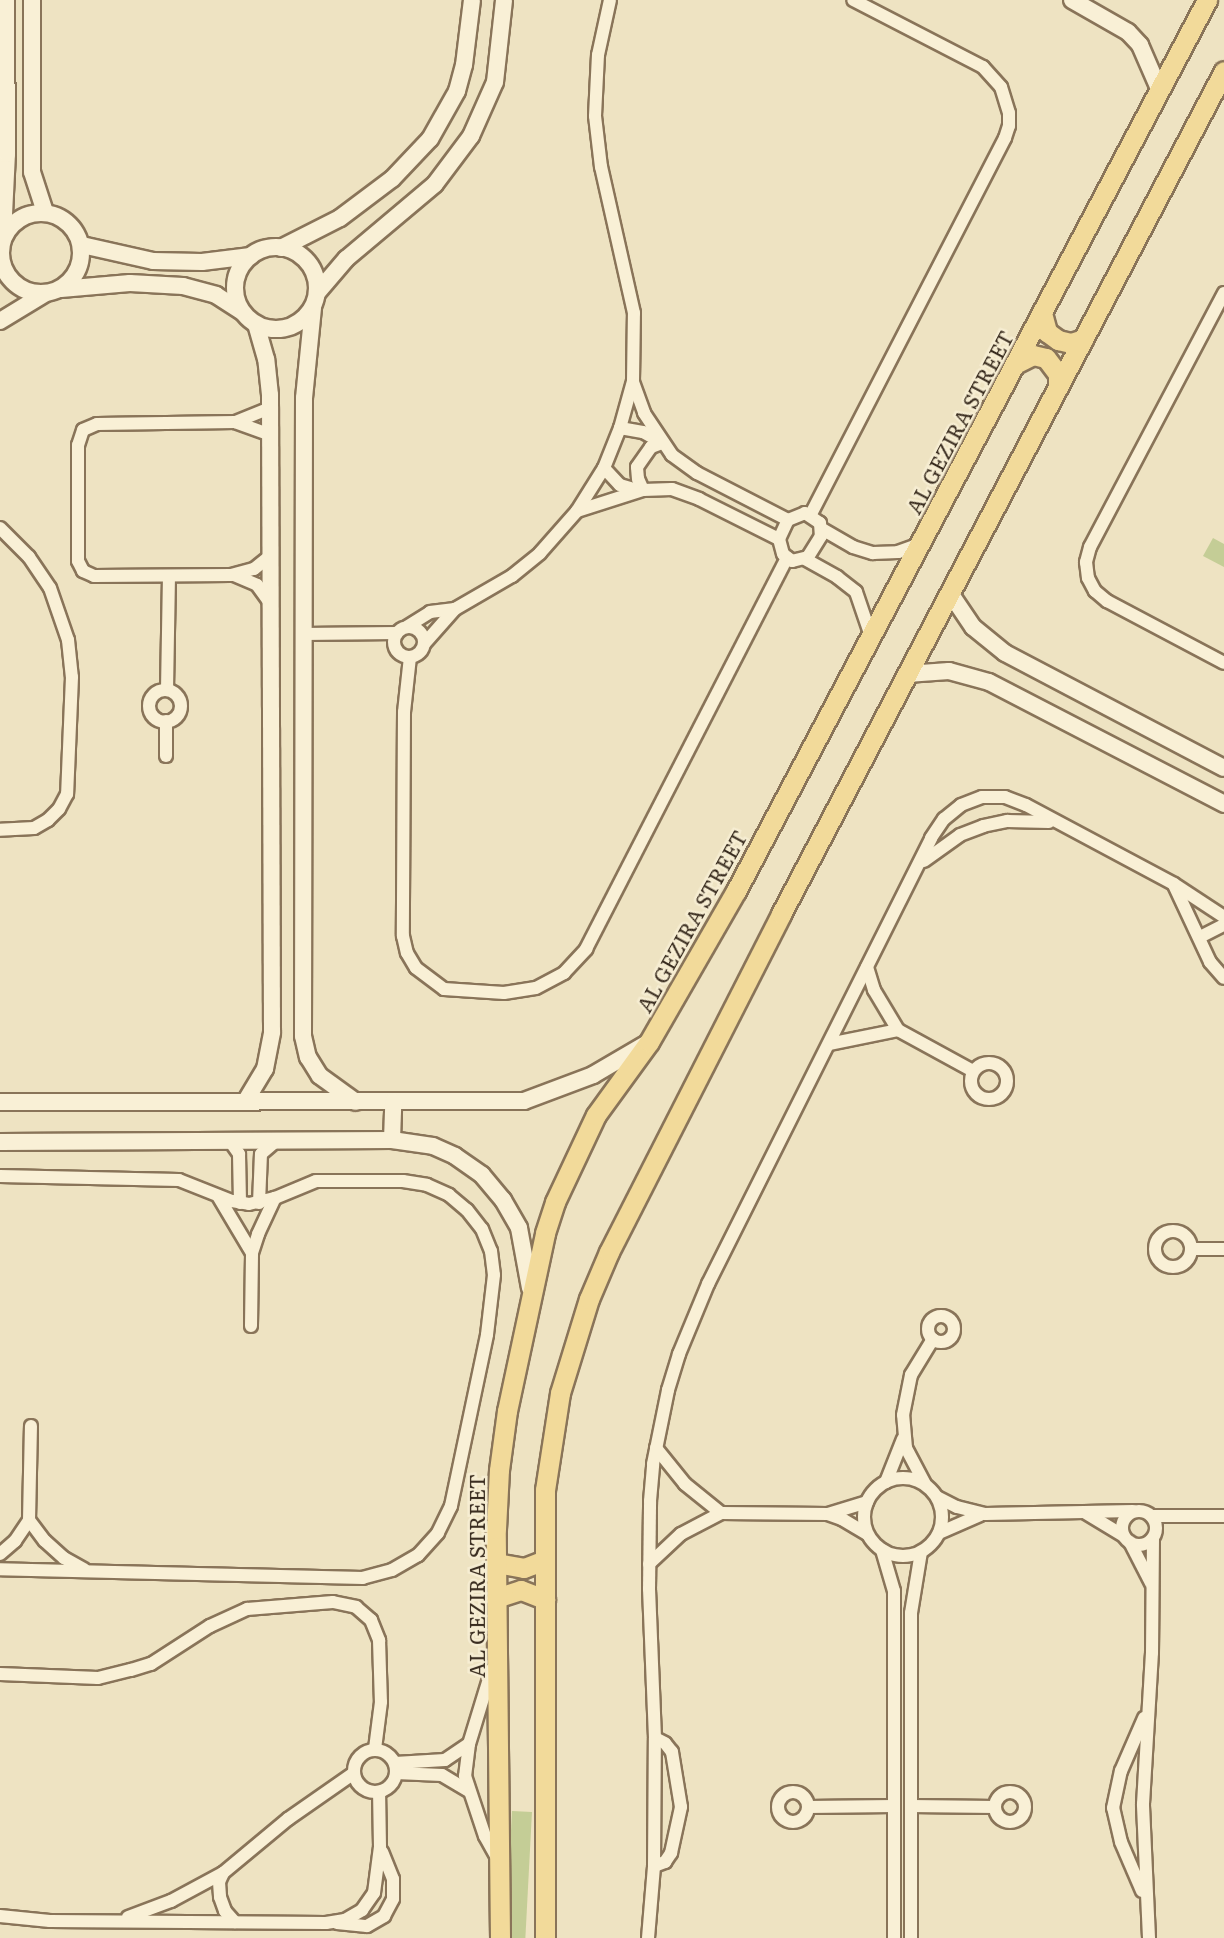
<!DOCTYPE html>
<style>
body{margin:0}
#map{position:relative;width:1224px;height:1938px;overflow:hidden;background:#eee3c2;font-family:Literata,serif}
div>[style]{position:absolute}
[style*='--x']{left:calc(var(--x)*1px);top:calc(var(--y)*1px);width:calc(var(--w)*1px);rotate:calc(var(--a)*1deg)}
.green>*{inset:0;background:#c4cd96;transform-origin:0 0}
.roads{filter:drop-shadow(2px 0 #897459) drop-shadow(-2px 0 #897459) drop-shadow(0 2px #897459) drop-shadow(0 -2px #897459)}
.street>*{height:12px;margin:-6px;padding:0 6px;transform-origin:6px;border-radius:6px;background:#f9f0d6}
.street>.ring{margin:-6px;padding:0;box-sizing:content-box;background:none;border:12px solid #f9f0d6;border-radius:50%}
.secondary>*{height:16px;margin:-8px;padding:0 8px;transform-origin:8px;border-radius:8px;background:#f9f0d6}
.secondary>.ring{margin:-8px;padding:0;box-sizing:content-box;background:none;border:16px solid #f9f0d6;border-radius:50%}
.primary>*{height:19px;margin:-9.5px;padding:0 9.5px;transform-origin:9.5px;border-radius:9.5px;background:#f2da9a}
span{translate:-50% -50%;white-space:nowrap;text-align:center;line-height:1.15;-webkit-text-stroke:5px #f6edd2;paint-order:stroke}
.street-label{font-size:21px;color:#382b1e}
</style>
<div id="map">
<div class="green">
<i style="clip-path:polygon(1213px 538px,1224px 544px,1224px 567px,1203px 556px)"></i>
<i style="left:512px;top:1811px;width:20px;height:127px;rotate:3deg"></i>
</div>
<div class="roads">
<div class="street">
<i style="--x:1224;--y:293;--w:287;--a:117.8"></i>
<i style="--x:1090;--y:547;--w:16;--a:105"></i>
<i style="--x:1086;--y:562;--w:16;--a:83"></i>
<i style="--x:1088;--y:578;--w:15;--a:62"></i>
<i style="--x:1095;--y:591;--w:16;--a:40"></i>
<i style="--x:1107;--y:601;--w:132;--a:27.9"></i>
<i style="--x:633;--y:382;--w:33;--a:70"></i>
<i style="--x:644;--y:413;--w:50;--a:56.3"></i>
<i style="--x:672;--y:455;--w:31;--a:36"></i>
<i style="--x:697;--y:473;--w:102;--a:27.3"></i>
<i style="--x:270;--y:408;--w:38;--a:158"></i>
<i style="--x:235;--y:422;--w:138;--a:179.2"></i>
<i style="--x:97;--y:424;--w:15;--a:157"></i>
<i style="--x:83;--y:430;--w:16;--a:108"></i>
<i style="--x:78;--y:445;--w:116;--a:90"></i>
<i style="--x:78;--y:561;--w:11;--a:63"></i>
<i style="--x:83;--y:571;--w:12;--a:24"></i>
<i style="--x:94;--y:576;--w:137;--a:-0.4"></i>
<i style="--x:231;--y:575;--w:24;--a:-15"></i>
<i style="--x:254;--y:569;--w:22;--a:-39"></i>
<i style="--x:235;--y:422;--w:37;--a:20"></i>
<i style="--x:620;--y:428;--w:23;--a:10"></i>
<i style="--x:643;--y:432;--w:18;--a:29"></i>
<i style="--x:604;--y:468;--w:23;--a:47"></i>
<i style="--x:620;--y:485;--w:18;--a:16"></i>
<i style="--x:643;--y:490;--w:12;--a:-114"></i>
<i style="--x:638;--y:479;--w:12;--a:-95"></i>
<i style="--x:637;--y:467;--w:24;--a:-55"></i>
<i style="--x:651;--y:447;--w:12;--a:-20"></i>
<i style="--x:577;--y:511;--w:69;--a:-17.7"></i>
<i style="--x:643;--y:490;--w:29;--a:-2"></i>
<i style="--x:672;--y:489;--w:29;--a:20"></i>
<i style="--x:699;--y:499;--w:89;--a:26.6"></i>
<i style="--x:805;--y:513;--w:18;--a:34"></i>
<i style="--x:820;--y:523;--w:13;--a:86"></i>
<i style="--x:821;--y:536;--w:25;--a:122"></i>
<i style="--x:808;--y:557;--w:16;--a:166"></i>
<i style="--x:792;--y:561;--w:11;--a:-142"></i>
<i style="--x:783;--y:554;--w:16;--a:-105"></i>
<i style="--x:779;--y:539;--w:21;--a:-65"></i>
<i style="--x:788;--y:520;--w:18;--a:-22"></i>
<i style="--x:811;--y:514;--w:423;--a:-62.7"></i>
<i style="--x:1005;--y:138;--w:13;--a:-72"></i>
<i style="--x:1009;--y:126;--w:13;--a:-90"></i>
<i style="--x:1009;--y:113;--w:27;--a:-107"></i>
<i style="--x:1001;--y:87;--w:27;--a:-132"></i>
<i style="--x:983;--y:67;--w:146;--a:-152.7"></i>
<i style="--x:0;--y:528;--w:41;--a:45"></i>
<i style="--x:29;--y:557;--w:37;--a:56"></i>
<i style="--x:50;--y:588;--w:55;--a:70.9"></i>
<i style="--x:68;--y:640;--w:37;--a:84"></i>
<i style="--x:72;--y:677;--w:117;--a:92.4"></i>
<i style="--x:67;--y:794;--w:17;--a:118"></i>
<i style="--x:59;--y:809;--w:16;--a:135"></i>
<i style="--x:48;--y:820;--w:16;--a:150"></i>
<i style="--x:34;--y:828;--w:34;--a:177"></i>
<i style="--x:822;--y:529;--w:36;--a:30"></i>
<i style="--x:853;--y:547;--w:21;--a:17"></i>
<i style="--x:873;--y:553;--w:25;--a:-2"></i>
<i style="--x:898;--y:552;--w:23;--a:-20"></i>
<i style="--x:805;--y:559;--w:37;--a:29"></i>
<i style="--x:837;--y:577;--w:24;--a:38"></i>
<i style="--x:856;--y:592;--w:46;--a:71.2"></i>
<i style="--x:234;--y:575;--w:25;--a:23"></i>
<i style="--x:257;--y:585;--w:24;--a:54"></i>
<i style="--x:408;--y:626;--w:26;--a:-32"></i>
<i style="--x:430;--y:612;--w:25;--a:-7"></i>
<i class="ring" style="left:394px;top:627px;width:18px;height:18px"></i>
<i style="--x:303;--y:634;--w:94;--a:-0.6"></i>
<i style="--x:424;--y:644;--w:47;--a:-48.5"></i>
<i style="--x:455;--y:609;--w:66;--a:-30.1"></i>
<i style="--x:512;--y:576;--w:36;--a:-39"></i>
<i style="--x:540;--y:553;--w:56;--a:-48.6"></i>
<i style="--x:577;--y:511;--w:51;--a:-57.9"></i>
<i style="--x:604;--y:468;--w:43;--a:-68.2"></i>
<i style="--x:620;--y:428;--w:49;--a:-74.5"></i>
<i style="--x:633;--y:381;--w:68;--a:-89.2"></i>
<i style="--x:634;--y:313;--w:150;--a:-102.7"></i>
<i style="--x:601;--y:167;--w:51;--a:-96.7"></i>
<i style="--x:595;--y:116;--w:61;--a:-87.2"></i>
<i style="--x:598;--y:55;--w:56;--a:-77.7"></i>
<i style="--x:410;--y:657;--w:55;--a:96.2"></i>
<i style="--x:404;--y:712;--w:224;--a:90.3"></i>
<i style="--x:403;--y:936;--w:17;--a:77"></i>
<i style="--x:407;--y:953;--w:17;--a:59"></i>
<i style="--x:416;--y:968;--w:35;--a:37"></i>
<i style="--x:444;--y:989;--w:60;--a:3.8"></i>
<i style="--x:504;--y:993;--w:32;--a:-9"></i>
<i style="--x:536;--y:988;--w:32;--a:-28"></i>
<i style="--x:564;--y:973;--w:33;--a:-47"></i>
<i style="--x:586;--y:949;--w:440;--a:-62.8"></i>
<i style="--x:167;--y:690;--w:114;--a:-89"></i>
<i class="ring" style="left:149px;top:690px;width:20px;height:20px"></i>
<i style="--x:166;--y:756;--w:35;--a:-90"></i>
<i style="--x:924;--y:861;--w:44;--a:-35.8"></i>
<i style="--x:960;--y:835;--w:25;--a:-21"></i>
<i style="--x:983;--y:826;--w:25;--a:-12"></i>
<i style="--x:1007;--y:821;--w:42;--a:1.4"></i>
<i style="--x:1174;--y:885;--w:85;--a:64.9"></i>
<i style="--x:1210;--y:962;--w:21;--a:49"></i>
<i style="--x:1200;--y:937;--w:27;--a:-27"></i>
<i style="--x:867;--y:967;--w:24;--a:73"></i>
<i style="--x:874;--y:990;--w:47;--a:59"></i>
<i style="--x:898;--y:1030;--w:85;--a:28.7"></i>
<i style="--x:829;--y:1044;--w:70;--a:-11.5"></i>
<i class="ring" style="left:971px;top:1063px;width:24px;height:24px"></i>
<i style="--x:230;--y:1141;--w:16;--a:55"></i>
<i style="--x:239;--y:1154;--w:49;--a:88.8"></i>
<i style="--x:0;--y:1176;--w:179;--a:1.3"></i>
<i style="--x:179;--y:1180;--w:57;--a:21.6"></i>
<i style="--x:232;--y:1201;--w:17;--a:10"></i>
<i style="--x:249;--y:1204;--w:27;--a:-13"></i>
<i style="--x:275;--y:1198;--w:44;--a:-22.5"></i>
<i style="--x:316;--y:1181;--w:87;--a:0"></i>
<i style="--x:403;--y:1181;--w:24;--a:9"></i>
<i style="--x:427;--y:1185;--w:24;--a:24"></i>
<i style="--x:449;--y:1195;--w:23;--a:40"></i>
<i style="--x:467;--y:1210;--w:24;--a:52"></i>
<i style="--x:482;--y:1229;--w:24;--a:68"></i>
<i style="--x:491;--y:1251;--w:24;--a:83"></i>
<i style="--x:494;--y:1275;--w:60;--a:96.7"></i>
<i style="--x:487;--y:1335;--w:175;--a:101.9"></i>
<i style="--x:451;--y:1506;--w:30;--a:116"></i>
<i style="--x:438;--y:1533;--w:30;--a:132"></i>
<i style="--x:418;--y:1555;--w:30;--a:150"></i>
<i style="--x:392;--y:1570;--w:30;--a:165"></i>
<i style="--x:363;--y:1578;--w:363;--a:-178.6"></i>
<i style="--x:218;--y:1196;--w:66;--a:59.2"></i>
<i style="--x:259;--y:1203;--w:49;--a:-87.7"></i>
<i style="--x:261;--y:1154;--w:20;--a:-41"></i>
<i class="ring" style="left:1155px;top:1231px;width:24px;height:24px"></i>
<i style="--x:1191;--y:1249;--w:33;--a:0"></i>
<i class="ring" style="left:928px;top:1316px;width:14px;height:14px"></i>
<i style="--x:251;--y:1326;--w:73;--a:-89.2"></i>
<i style="--x:252;--y:1253;--w:20;--a:-72"></i>
<i style="--x:258;--y:1234;--w:40;--a:-65"></i>
<i style="--x:656;--y:1448;--w:46;--a:51.1"></i>
<i style="--x:685;--y:1484;--w:46;--a:38.9"></i>
<i class="ring" style="left:864px;top:1478px;width:66px;height:66px"></i>
<i style="--x:886;--y:1482;--w:46;--a:-68.4"></i>
<i style="--x:925;--y:1484;--w:41;--a:-117.8"></i>
<i style="--x:906;--y:1448;--w:33;--a:-95"></i>
<i style="--x:903;--y:1415;--w:41;--a:-78.7"></i>
<i style="--x:911;--y:1375;--w:42;--a:-58.6"></i>
<i style="--x:937;--y:1497;--w:22;--a:27"></i>
<i style="--x:957;--y:1507;--w:29;--a:14"></i>
<i style="--x:985;--y:1514;--w:148;--a:-1.2"></i>
<i class="ring" style="left:1122px;top:1511px;width:22px;height:22px"></i>
<i style="--x:1086;--y:1513;--w:44;--a:31.2"></i>
<i style="--x:828;--y:1514;--w:41;--a:-17.1"></i>
<i style="--x:1153;--y:1516;--w:71;--a:0"></i>
<i style="--x:29;--y:1520;--w:26;--a:53"></i>
<i style="--x:45;--y:1541;--w:25;--a:42"></i>
<i style="--x:64;--y:1558;--w:23;--a:29"></i>
<i style="--x:939;--y:1533;--w:45;--a:-23.7"></i>
<i style="--x:1130;--y:1542;--w:46;--a:62.9"></i>
<i style="--x:882;--y:1550;--w:43;--a:73.7"></i>
<i style="--x:894;--y:1591;--w:347;--a:90"></i>
<i style="--x:0;--y:1554;--w:20;--a:-41"></i>
<i style="--x:15;--y:1541;--w:25;--a:-56"></i>
<i style="--x:29;--y:1520;--w:94;--a:-88.8"></i>
<i style="--x:649;--y:1564;--w:44;--a:-43.2"></i>
<i style="--x:681;--y:1534;--w:45;--a:-27.7"></i>
<i style="--x:721;--y:1513;--w:107;--a:0.5"></i>
<i style="--x:828;--y:1514;--w:15;--a:20"></i>
<i style="--x:842;--y:1519;--w:29;--a:31"></i>
<i style="--x:492;--y:1669;--w:78;--a:107"></i>
<i style="--x:469;--y:1744;--w:32;--a:97"></i>
<i style="--x:465;--y:1776;--w:63;--a:71.6"></i>
<i style="--x:485;--y:1836;--w:25;--a:61"></i>
<i style="--x:0;--y:1674;--w:98;--a:2.3"></i>
<i style="--x:98;--y:1678;--w:34;--a:-14"></i>
<i style="--x:131;--y:1670;--w:21;--a:-17"></i>
<i style="--x:151;--y:1664;--w:70;--a:-32.8"></i>
<i style="--x:210;--y:1626;--w:41;--a:-24.7"></i>
<i style="--x:247;--y:1609;--w:86;--a:-4.7"></i>
<i style="--x:333;--y:1602;--w:24;--a:12"></i>
<i style="--x:356;--y:1607;--w:20;--a:41"></i>
<i style="--x:371;--y:1620;--w:22;--a:68"></i>
<i style="--x:379;--y:1640;--w:62;--a:88.2"></i>
<i style="--x:381;--y:1702;--w:47;--a:97.3"></i>
<i class="ring" style="left:354px;top:1750px;width:30px;height:30px"></i>
<i style="--x:395;--y:1763;--w:50;--a:-3.4"></i>
<i style="--x:445;--y:1760;--w:29;--a:-34"></i>
<i style="--x:396;--y:1773;--w:46;--a:2.5"></i>
<i style="--x:442;--y:1775;--w:31;--a:31"></i>
<i class="ring" style="left:778px;top:1792px;width:18px;height:18px"></i>
<i class="ring" style="left:995px;top:1792px;width:18px;height:18px"></i>
<i style="--x:911;--y:1806;--w:84;--a:0.7"></i>
<i style="--x:808;--y:1807;--w:86;--a:-0.7"></i>
<i style="--x:654;--y:1866;--w:12;--a:-20"></i>
<i style="--x:665;--y:1862;--w:11;--a:-56"></i>
<i style="--x:671;--y:1853;--w:47;--a:-77.7"></i>
<i style="--x:681;--y:1807;--w:56;--a:-99.3"></i>
<i style="--x:672;--y:1752;--w:11;--a:-128"></i>
<i style="--x:665;--y:1743;--w:11;--a:-153"></i>
<i style="--x:223;--y:1873;--w:10;--a:114"></i>
<i style="--x:219;--y:1882;--w:15;--a:86"></i>
<i style="--x:220;--y:1897;--w:15;--a:70"></i>
<i style="--x:225;--y:1911;--w:15;--a:48"></i>
<i style="--x:1142;--y:1891;--w:53;--a:-113.2"></i>
<i style="--x:1121;--y:1842;--w:35;--a:-103"></i>
<i style="--x:1113;--y:1808;--w:38;--a:-78"></i>
<i style="--x:1121;--y:1771;--w:58;--a:-66.5"></i>
<i style="--x:0;--y:1916;--w:50;--a:5.7"></i>
<i style="--x:50;--y:1921;--w:276;--a:0.4"></i>
<i style="--x:326;--y:1923;--w:19;--a:-9"></i>
<i style="--x:345;--y:1920;--w:20;--a:-30"></i>
<i style="--x:362;--y:1910;--w:21;--a:-55"></i>
<i style="--x:374;--y:1893;--w:46;--a:-82.6"></i>
<i style="--x:380;--y:1847;--w:55;--a:-91"></i>
<i style="--x:128;--y:1917;--w:46;--a:-20.4"></i>
<i style="--x:171;--y:1901;--w:59;--a:-28.3"></i>
<i style="--x:223;--y:1873;--w:85;--a:-39.7"></i>
<i style="--x:288;--y:1819;--w:80;--a:-34.9"></i>
<i style="--x:337;--y:1923;--w:30;--a:6"></i>
<i style="--x:367;--y:1926;--w:20;--a:-30"></i>
<i style="--x:384;--y:1916;--w:19;--a:-62"></i>
<i style="--x:393;--y:1899;--w:20;--a:-90"></i>
<i style="--x:393;--y:1879;--w:29;--a:-112"></i>
<i style="--x:648;--y:1938;--w:72;--a:-85.2"></i>
<i style="--x:654;--y:1866;--w:128;--a:-89.6"></i>
<i style="--x:655;--y:1738;--w:149;--a:-92.3"></i>
<i style="--x:649;--y:1589;--w:88;--a:-89.3"></i>
<i style="--x:650;--y:1501;--w:37;--a:-85"></i>
<i style="--x:653;--y:1464;--w:76;--a:-78.5"></i>
<i style="--x:668;--y:1390;--w:38;--a:-73"></i>
<i style="--x:679;--y:1354;--w:76;--a:-67.5"></i>
<i style="--x:708;--y:1284;--w:499;--a:-63.4"></i>
<i style="--x:931;--y:838;--w:23;--a:-56"></i>
<i style="--x:944;--y:819;--w:22;--a:-39"></i>
<i style="--x:961;--y:805;--w:22;--a:-21"></i>
<i style="--x:982;--y:797;--w:23;--a:0"></i>
<i style="--x:1005;--y:797;--w:22;--a:21"></i>
<i style="--x:1026;--y:805;--w:168;--a:28.1"></i>
<i style="--x:1174;--y:884;--w:60;--a:33.4"></i>
<i style="--x:911;--y:1938;--w:325;--a:-90"></i>
<i style="--x:911;--y:1613;--w:62;--a:-80.7"></i>
<i style="--x:1149;--y:1938;--w:134;--a:-92.6"></i>
<i style="--x:1143;--y:1804;--w:151;--a:-86.6"></i>
<i style="--x:1152;--y:1653;--w:114;--a:-89.5"></i>
</div>
<div class="secondary">
<i style="--x:32;--y:0;--w:172;--a:90"></i>
<i style="--x:32;--y:172;--w:42;--a:72"></i>
<i style="--x:1072;--y:0;--w:64;--a:29.7"></i>
<i style="--x:1128;--y:32;--w:18;--a:47"></i>
<i style="--x:1140;--y:45;--w:50;--a:66.5"></i>
<i class="ring" style="left:1px;top:213px;width:64px;height:64px"></i>
<i style="--x:3;--y:235;--w:81;--a:-87.2"></i>
<i style="--x:7;--y:154;--w:154;--a:-90.4"></i>
<i style="--x:82;--y:245;--w:73;--a:12.7"></i>
<i style="--x:153;--y:261;--w:49;--a:1.2"></i>
<i style="--x:202;--y:262;--w:49;--a:-7"></i>
<i class="ring" style="left:235px;top:247px;width:66px;height:66px"></i>
<i style="--x:281;--y:248;--w:66;--a:-27"></i>
<i style="--x:340;--y:218;--w:65;--a:-36.9"></i>
<i style="--x:392;--y:179;--w:55;--a:-46.5"></i>
<i style="--x:430;--y:139;--w:55;--a:-60.6"></i>
<i style="--x:457;--y:91;--w:27;--a:-75"></i>
<i style="--x:464;--y:65;--w:65;--a:-83"></i>
<i style="--x:61;--y:289;--w:69;--a:-5"></i>
<i style="--x:130;--y:283;--w:53;--a:3.2"></i>
<i style="--x:183;--y:286;--w:34;--a:15"></i>
<i style="--x:216;--y:295;--w:31;--a:33"></i>
<i style="--x:317;--y:293;--w:45;--a:-49.5"></i>
<i style="--x:346;--y:259;--w:116;--a:-40.1"></i>
<i style="--x:435;--y:184;--w:60;--a:-53.1"></i>
<i style="--x:471;--y:136;--w:59;--a:-66"></i>
<i style="--x:495;--y:82;--w:82;--a:-83.7"></i>
<i style="--x:313;--y:308;--w:90;--a:95.7"></i>
<i style="--x:304;--y:398;--w:638;--a:90.09"></i>
<i style="--x:303;--y:1036;--w:22;--a:77"></i>
<i style="--x:308;--y:1057;--w:22;--a:58"></i>
<i style="--x:320;--y:1076;--w:44;--a:35.8"></i>
<i style="--x:0;--y:321;--w:54;--a:-31.3"></i>
<i style="--x:950;--y:593;--w:41;--a:55.9"></i>
<i style="--x:973;--y:627;--w:41;--a:39.1"></i>
<i style="--x:1005;--y:653;--w:247;--a:27.7"></i>
<i style="--x:907;--y:674;--w:42;--a:-4.1"></i>
<i style="--x:949;--y:671;--w:41;--a:15.4"></i>
<i style="--x:989;--y:682;--w:265;--a:27.4"></i>
<i style="--x:0;--y:1102;--w:524;--a:-0.11"></i>
<i style="--x:524;--y:1101;--w:74;--a:-20.6"></i>
<i style="--x:593;--y:1075;--w:59;--a:-30.5"></i>
<i style="--x:245;--y:1102;--w:39;--a:-59"></i>
<i style="--x:265;--y:1069;--w:38;--a:-79"></i>
<i style="--x:272;--y:1032;--w:637;--a:-90.18"></i>
<i style="--x:270;--y:395;--w:36;--a:-96"></i>
<i style="--x:266;--y:359;--w:36;--a:-106"></i>
<i style="--x:392;--y:1140;--w:38;--a:-88"></i>
<i style="--x:0;--y:1142;--w:392;--a:-0.3"></i>
<i style="--x:392;--y:1140;--w:41;--a:8.3"></i>
<i style="--x:433;--y:1146;--w:24;--a:24"></i>
<i style="--x:455;--y:1156;--w:33;--a:35"></i>
<i style="--x:482;--y:1175;--w:33;--a:50"></i>
<i style="--x:503;--y:1200;--w:32;--a:60"></i>
<i style="--x:519;--y:1228;--w:61;--a:79.6"></i>
</div>
<div class="primary">
<i style="--x:1042;--y:313;--w:20;--a:75"></i>
<i style="--x:1047;--y:332;--w:14;--a:36"></i>
<i style="--x:1058;--y:340;--w:13;--a:13"></i>
<i style="--x:1071;--y:343;--w:13;--a:-18"></i>
<i style="--x:1015;--y:364;--w:20;--a:-27"></i>
<i style="--x:1033;--y:355;--w:13;--a:13"></i>
<i style="--x:1046;--y:358;--w:20;--a:53"></i>
<i style="--x:1058;--y:374;--w:13;--a:90"></i>
<i style="--x:496;--y:1563;--w:28;--a:10"></i>
<i style="--x:524;--y:1568;--w:22;--a:-21"></i>
<i style="--x:496;--y:1598;--w:26;--a:-18"></i>
<i style="--x:521;--y:1590;--w:26;--a:21"></i>
<i style="--x:500;--y:1938;--w:409;--a:-90.6"></i>
<i style="--x:496;--y:1529;--w:59;--a:-87.1"></i>
<i style="--x:499;--y:1470;--w:60;--a:-82.3"></i>
<i style="--x:507;--y:1411;--w:182;--a:-77.9"></i>
<i style="--x:545;--y:1233;--w:33;--a:-72"></i>
<i style="--x:555;--y:1202;--w:96;--a:-64.8"></i>
<i style="--x:596;--y:1115;--w:90;--a:-54"></i>
<i style="--x:649;--y:1042;--w:174;--a:-60.1"></i>
<i style="--x:736;--y:891;--w:1008;--a:-62.14"></i>
<i style="--x:545;--y:1938;--w:448;--a:-90"></i>
<i style="--x:545;--y:1490;--w:98;--a:-81.2"></i>
<i style="--x:560;--y:1393;--w:98;--a:-72.9"></i>
<i style="--x:589;--y:1299;--w:51;--a:-66.9"></i>
<i style="--x:609;--y:1252;--w:379;--a:-63"></i>
<i style="--x:781;--y:914;--w:952;--a:-62.28"></i>
</div>
</div>
<div class="street-label">
<span style="left:959px;top:422px;rotate:-62deg">AL GEZIRA STREET</span>
<span style="left:691px;top:921px;rotate:-61deg">AL GEZIRA STREET</span>
<span style="left:476px;top:1576px;rotate:-90deg">AL GEZIRA STREET</span>
</div>
</div>
